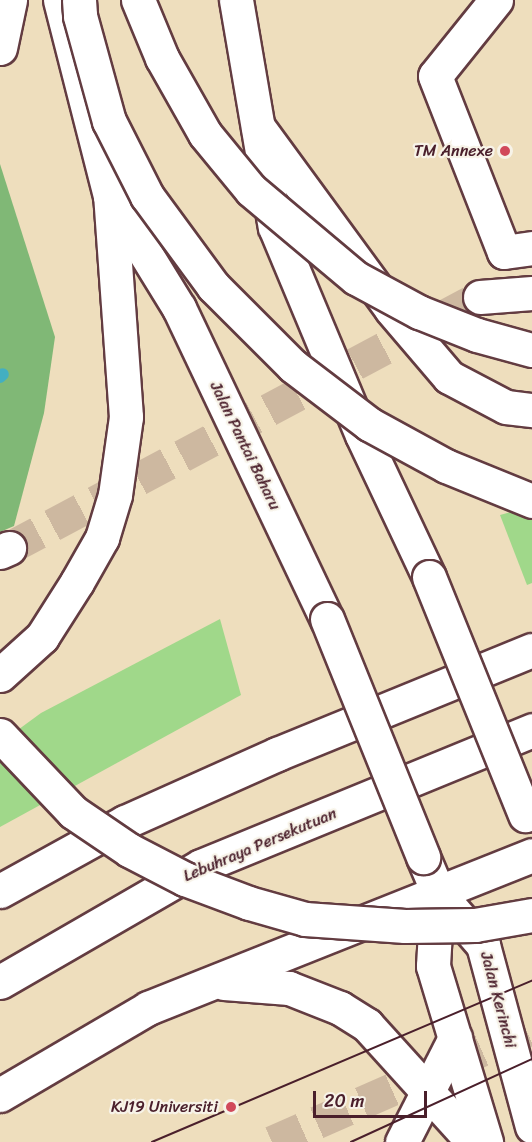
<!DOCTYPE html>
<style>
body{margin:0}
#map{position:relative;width:532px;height:1142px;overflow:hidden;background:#eedebd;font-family:Sriracha,sans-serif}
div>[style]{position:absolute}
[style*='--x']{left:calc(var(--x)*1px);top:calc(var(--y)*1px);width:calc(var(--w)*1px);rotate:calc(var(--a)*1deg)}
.green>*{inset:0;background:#a0d88a}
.forest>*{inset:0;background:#80b876}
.stream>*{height:12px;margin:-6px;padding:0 6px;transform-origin:6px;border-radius:6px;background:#43afc1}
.minor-tunnel>*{height:33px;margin-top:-16.5px;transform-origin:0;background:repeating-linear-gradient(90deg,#cdb8a0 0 33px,transparent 0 49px)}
.roads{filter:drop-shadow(2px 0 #633c41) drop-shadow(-2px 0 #633c41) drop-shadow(0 2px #633c41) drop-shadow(0 -2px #633c41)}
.minor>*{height:33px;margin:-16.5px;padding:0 16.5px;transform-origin:16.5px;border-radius:16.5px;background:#fff}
.major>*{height:33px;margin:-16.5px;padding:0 16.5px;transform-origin:16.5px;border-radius:16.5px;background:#fff}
.highway>*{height:33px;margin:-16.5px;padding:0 16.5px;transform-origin:16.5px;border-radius:16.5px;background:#fff}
.tram>*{height:1.5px;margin:-0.75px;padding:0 0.75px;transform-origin:0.75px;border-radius:0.75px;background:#4a1f2b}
.bridges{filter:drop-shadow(2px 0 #633c41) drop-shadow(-2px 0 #633c41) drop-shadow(0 2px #633c41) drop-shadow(0 -2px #633c41)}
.major-bridge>*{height:33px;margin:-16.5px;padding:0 16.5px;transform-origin:16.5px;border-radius:16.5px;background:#fff}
.highway-bridge>*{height:33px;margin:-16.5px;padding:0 16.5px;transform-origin:16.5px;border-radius:16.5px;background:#fff}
.dots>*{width:16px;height:16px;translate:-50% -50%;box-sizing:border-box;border:3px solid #f7f3e8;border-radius:50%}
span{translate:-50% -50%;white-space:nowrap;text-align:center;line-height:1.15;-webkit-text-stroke:4.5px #f7f3e8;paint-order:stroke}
.poi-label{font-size:16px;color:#4a1f2b}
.right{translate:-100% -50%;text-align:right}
.street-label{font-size:16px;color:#4a1f2b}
.scale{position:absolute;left:313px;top:1091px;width:114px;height:27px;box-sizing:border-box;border:3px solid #4a1f2b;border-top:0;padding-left:8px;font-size:18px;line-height:21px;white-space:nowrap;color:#4a1f2b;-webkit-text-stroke:4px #f7f3e8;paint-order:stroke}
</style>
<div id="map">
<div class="green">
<i style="clip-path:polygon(532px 506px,532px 583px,527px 585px,500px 515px)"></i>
<i style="clip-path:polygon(220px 619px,241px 695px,0 827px,0 743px,41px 713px)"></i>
</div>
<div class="forest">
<i style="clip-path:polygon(0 164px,55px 337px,44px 413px,14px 526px,0 532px)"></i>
</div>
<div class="stream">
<i style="--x:0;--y:377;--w:4;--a:-45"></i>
</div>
<div class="minor-tunnel">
<i style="--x:9;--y:548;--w:534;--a:-28.05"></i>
<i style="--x:272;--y:1142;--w:284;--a:-23.7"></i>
</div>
<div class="roads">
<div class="minor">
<i style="--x:496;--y:0;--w:97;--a:128.8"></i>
<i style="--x:435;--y:76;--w:189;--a:68.6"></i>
<i style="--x:504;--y:252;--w:28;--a:-8"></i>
<i style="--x:480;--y:297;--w:52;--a:-4.4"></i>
<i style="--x:0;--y:552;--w:10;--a:-24"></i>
<i style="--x:402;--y:1142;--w:117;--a:-63"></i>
</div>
<div class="major">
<i style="--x:60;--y:0;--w:202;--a:75.7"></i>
<i style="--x:110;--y:196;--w:132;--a:58.4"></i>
<i style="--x:179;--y:308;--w:344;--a:64.6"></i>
<i style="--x:236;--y:0;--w:230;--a:80.3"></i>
<i style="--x:275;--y:227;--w:225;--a:67.3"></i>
<i style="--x:362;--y:435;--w:157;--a:64.7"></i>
<i style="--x:423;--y:857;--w:39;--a:67"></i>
<i style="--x:438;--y:893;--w:69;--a:49.1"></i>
<i style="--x:483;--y:945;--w:188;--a:74.9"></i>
<i style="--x:437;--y:898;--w:68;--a:93.4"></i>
<i style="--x:433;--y:966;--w:184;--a:73.2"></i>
</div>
<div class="highway">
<i style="--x:0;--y:48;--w:49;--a:-78.2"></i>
<i style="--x:258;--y:127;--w:225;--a:53.8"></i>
<i style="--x:391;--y:309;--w:89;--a:49.5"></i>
<i style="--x:449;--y:377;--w:64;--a:27.8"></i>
<i style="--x:506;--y:407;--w:26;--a:7"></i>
<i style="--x:0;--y:675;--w:57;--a:-42.1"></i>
<i style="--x:42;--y:637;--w:65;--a:-57.5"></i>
<i style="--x:77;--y:582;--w:51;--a:-60.4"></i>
<i style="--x:102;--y:538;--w:45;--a:-73.2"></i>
<i style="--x:115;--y:495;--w:79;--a:-82"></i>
<i style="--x:126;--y:417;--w:222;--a:-94.1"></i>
<i style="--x:0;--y:891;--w:143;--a:-28.9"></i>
<i style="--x:125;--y:822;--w:167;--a:-24.1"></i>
<i style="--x:277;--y:754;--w:275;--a:-22.2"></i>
<i style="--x:0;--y:982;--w:232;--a:-30"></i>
<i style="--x:201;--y:866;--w:358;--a:-22.3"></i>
<i style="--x:224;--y:983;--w:65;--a:4.4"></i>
<i style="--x:289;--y:988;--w:55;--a:21.4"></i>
<i style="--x:340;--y:1008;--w:32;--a:32"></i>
<i style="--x:367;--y:1025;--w:158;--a:47.8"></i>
<i style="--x:0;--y:1095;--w:172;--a:-30.4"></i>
<i style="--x:148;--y:1008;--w:413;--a:-21.7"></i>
</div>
</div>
<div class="tram">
<i style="--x:152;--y:1142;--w:413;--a:-23"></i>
<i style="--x:351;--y:1142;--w:199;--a:-24.6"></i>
</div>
<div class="bridges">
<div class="major-bridge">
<i style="--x:429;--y:577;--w:257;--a:68"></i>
<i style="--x:327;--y:619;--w:257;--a:68"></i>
</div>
<div class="highway-bridge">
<i style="--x:79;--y:0;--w:16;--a:86"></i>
<i style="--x:80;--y:16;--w:109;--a:74.6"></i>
<i style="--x:109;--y:121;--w:84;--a:63.1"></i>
<i style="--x:147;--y:196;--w:112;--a:53.7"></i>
<i style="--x:213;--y:286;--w:113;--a:45"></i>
<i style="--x:293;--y:366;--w:96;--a:37.3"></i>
<i style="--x:369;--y:424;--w:88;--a:28.6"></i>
<i style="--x:446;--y:466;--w:93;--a:22.1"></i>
<i style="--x:138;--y:0;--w:63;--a:67.5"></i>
<i style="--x:162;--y:58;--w:87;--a:60.5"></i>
<i style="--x:205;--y:134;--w:72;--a:50.6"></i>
<i style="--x:251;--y:190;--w:137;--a:40"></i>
<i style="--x:356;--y:278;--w:72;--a:28.4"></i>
<i style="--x:419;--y:312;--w:62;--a:21.6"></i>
<i style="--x:477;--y:335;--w:57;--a:15.3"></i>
<i style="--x:0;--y:735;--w:106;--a:46.5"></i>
<i style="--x:73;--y:812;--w:68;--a:34.2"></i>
<i style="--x:129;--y:850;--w:63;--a:27.4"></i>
<i style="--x:185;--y:879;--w:68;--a:20.6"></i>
<i style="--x:249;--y:903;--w:58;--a:15.9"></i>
<i style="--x:305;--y:919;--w:100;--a:4"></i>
<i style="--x:405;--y:926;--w:70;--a:-0.8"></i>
<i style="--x:475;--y:925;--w:58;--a:-10"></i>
</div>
</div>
<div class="dots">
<i style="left:505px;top:151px;background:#d1495b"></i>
<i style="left:231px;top:1107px;background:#d1495b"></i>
</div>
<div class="poi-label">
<span class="right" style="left:493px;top:151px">TM Annexe</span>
<span class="right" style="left:218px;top:1107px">KJ19 Universiti</span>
</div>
<div class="street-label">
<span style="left:245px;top:446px;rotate:64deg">Jalan Pantai Baharu</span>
<span style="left:260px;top:845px;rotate:-23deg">Lebuhraya Persekutuan</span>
<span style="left:498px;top:1000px;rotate:75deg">Jalan Kerinchi</span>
</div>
<div class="scale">20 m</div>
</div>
